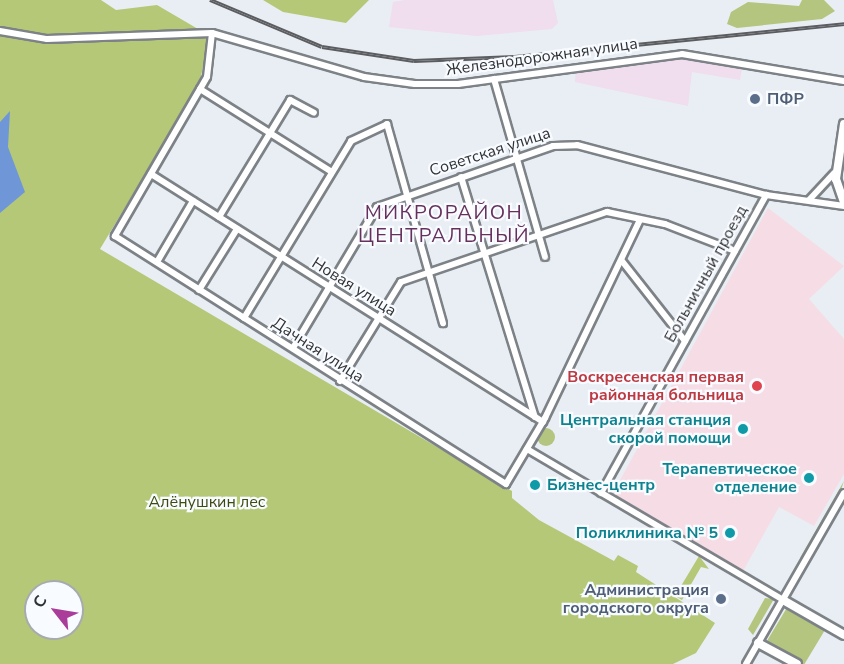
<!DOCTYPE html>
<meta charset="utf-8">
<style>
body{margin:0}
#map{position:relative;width:844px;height:664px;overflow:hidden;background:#e9eef4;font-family:"Nunito Sans",sans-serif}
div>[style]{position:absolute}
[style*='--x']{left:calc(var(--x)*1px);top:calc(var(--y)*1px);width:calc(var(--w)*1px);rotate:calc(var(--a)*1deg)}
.industrial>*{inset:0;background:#f0dded}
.medical>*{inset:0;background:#f6dce4}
.green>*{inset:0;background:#b3c57e;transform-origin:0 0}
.round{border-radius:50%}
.forest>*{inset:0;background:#b4c878}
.water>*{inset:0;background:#6f97d8}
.roads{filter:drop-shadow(2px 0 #7d8287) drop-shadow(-2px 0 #7d8287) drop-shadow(0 2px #7d8287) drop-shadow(0 -2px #7d8287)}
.street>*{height:6px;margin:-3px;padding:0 3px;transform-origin:3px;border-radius:3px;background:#fff}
.secondary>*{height:8px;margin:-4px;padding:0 4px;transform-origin:4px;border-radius:4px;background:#fff}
.rail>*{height:4px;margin-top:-2px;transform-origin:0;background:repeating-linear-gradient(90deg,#f8fbff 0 4.5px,#5b5d60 0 9px);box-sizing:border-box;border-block:2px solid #5b5d60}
.dots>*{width:16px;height:16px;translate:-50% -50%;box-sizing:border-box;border:3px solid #f8fbff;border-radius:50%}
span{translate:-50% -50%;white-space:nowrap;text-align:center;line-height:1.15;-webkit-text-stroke:4.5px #f8fbff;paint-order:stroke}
.street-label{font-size:16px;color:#313234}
.service-label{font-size:16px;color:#4e5e75;font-weight:700}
.left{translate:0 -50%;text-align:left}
.right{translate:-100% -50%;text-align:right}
.health-label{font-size:16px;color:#be3a42;font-weight:700}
.culture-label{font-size:16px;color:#0d838f;font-weight:700}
.park-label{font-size:16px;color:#3e4a0f}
.quarter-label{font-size:20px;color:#66305d;letter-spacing:1.5px}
.north{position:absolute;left:24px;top:580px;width:60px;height:60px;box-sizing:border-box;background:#f8fbff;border:2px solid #a8abae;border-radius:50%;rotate:301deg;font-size:16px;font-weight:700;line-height:24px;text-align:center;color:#313234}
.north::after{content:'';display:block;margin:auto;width:21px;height:27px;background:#aa3c9a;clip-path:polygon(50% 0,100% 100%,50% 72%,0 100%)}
</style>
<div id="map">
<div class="industrial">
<i style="clip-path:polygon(405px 0,553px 0,558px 23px,552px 29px,477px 36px,389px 27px,393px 2px)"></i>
<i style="clip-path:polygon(668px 57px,743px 64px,740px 80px,692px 72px,688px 106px,575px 82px,576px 69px)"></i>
</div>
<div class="medical">
<i style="clip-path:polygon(768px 208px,844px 266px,809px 299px,844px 339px,844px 474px,814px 526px,779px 507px,743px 571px,612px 495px)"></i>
</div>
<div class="green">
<i style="clip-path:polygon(802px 0,824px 0,835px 11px,822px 19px,737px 28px,727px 24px,731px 12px,748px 2px,799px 6px)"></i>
<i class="round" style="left:537px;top:428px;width:18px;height:18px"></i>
<i style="clip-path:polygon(844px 481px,839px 496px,800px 559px,800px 558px)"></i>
<i style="clip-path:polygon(765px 598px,774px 599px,753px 635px,748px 629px)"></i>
<i style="left:788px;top:606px;width:44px;height:43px;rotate:31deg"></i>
</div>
<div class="forest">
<i style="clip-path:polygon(evenodd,0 0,101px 0,116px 10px,157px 5px,210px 36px,199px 85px,100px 249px,512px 491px,512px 498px,539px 520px,614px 561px,618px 555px,638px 566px,636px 572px,715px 623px,696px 653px,673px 664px,0 664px,0 0,36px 592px,72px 592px,72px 628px,36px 628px,36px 592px)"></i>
<i style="clip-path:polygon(263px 0,369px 0,346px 23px,283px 12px)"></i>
<i style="clip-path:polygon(699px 556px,709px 569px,701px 567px,682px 600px,675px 596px)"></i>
</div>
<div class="water">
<i style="clip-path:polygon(10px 111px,8px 147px,25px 192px,0 213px,0 122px)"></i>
</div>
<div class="roads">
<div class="street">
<i style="--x:0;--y:31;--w:48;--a:9.7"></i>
<i style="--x:47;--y:39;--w:165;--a:-2.1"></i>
<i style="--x:212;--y:33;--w:158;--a:16.1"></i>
<i style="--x:364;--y:77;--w:51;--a:7.8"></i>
<i style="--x:415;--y:84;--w:43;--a:0"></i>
<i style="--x:458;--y:84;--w:226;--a:-7.6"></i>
<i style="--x:682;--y:54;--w:164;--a:9.5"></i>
<i style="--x:212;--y:33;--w:44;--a:96.5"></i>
<i style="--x:207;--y:77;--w:184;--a:120.1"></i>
<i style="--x:115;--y:236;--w:463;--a:32.4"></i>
<i style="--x:506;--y:484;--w:77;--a:-59.4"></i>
<i style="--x:545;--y:418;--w:220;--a:-64.4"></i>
<i style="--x:494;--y:79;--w:185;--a:74"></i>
<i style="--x:200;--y:89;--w:154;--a:32.2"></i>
<i style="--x:151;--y:174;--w:464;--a:32.3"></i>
<i style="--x:461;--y:177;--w:251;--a:72.9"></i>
<i style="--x:809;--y:200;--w:37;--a:-47"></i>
<i style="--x:219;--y:217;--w:137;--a:-58.7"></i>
<i style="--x:290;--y:100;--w:27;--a:28"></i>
<i style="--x:622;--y:261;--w:102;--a:51.8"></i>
<i style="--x:157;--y:262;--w:71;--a:-59.5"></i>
<i style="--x:199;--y:290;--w:72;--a:-58.1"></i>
<i style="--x:244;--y:318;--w:207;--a:-58.8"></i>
<i style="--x:351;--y:141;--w:40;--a:-25"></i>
<i style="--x:387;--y:124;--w:207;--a:74.3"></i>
<i style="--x:293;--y:348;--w:164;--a:-59.2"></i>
<i style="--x:377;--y:207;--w:186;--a:-19.1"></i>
<i style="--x:553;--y:146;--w:24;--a:-2"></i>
<i style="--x:577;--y:145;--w:196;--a:14.8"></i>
<i style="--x:766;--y:195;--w:79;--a:8"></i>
<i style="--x:340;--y:381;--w:116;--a:-58.4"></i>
<i style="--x:401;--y:282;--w:218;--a:-18.8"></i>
<i style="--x:607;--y:212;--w:59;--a:11.7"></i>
<i style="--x:665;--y:224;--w:75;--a:21.1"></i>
<i style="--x:527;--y:449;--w:297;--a:30.5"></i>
<i style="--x:601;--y:493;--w:341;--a:-61"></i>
<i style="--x:746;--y:664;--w:197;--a:-60.2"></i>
</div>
<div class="secondary">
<i style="--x:844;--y:124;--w:56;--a:98.3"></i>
<i style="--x:836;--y:179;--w:24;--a:71"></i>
<i style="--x:783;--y:600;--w:70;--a:29.8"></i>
<i style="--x:758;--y:643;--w:44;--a:28.3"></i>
</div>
</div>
<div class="rail">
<i style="--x:210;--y:0;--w:121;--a:22.8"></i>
<i style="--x:322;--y:47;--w:93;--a:8.7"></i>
<i style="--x:414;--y:61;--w:101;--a:-2.3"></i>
<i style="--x:515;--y:57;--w:331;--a:-5.7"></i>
</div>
<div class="dots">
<i style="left:755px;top:99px;background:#5c6f8a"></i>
<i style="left:757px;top:386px;background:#e0444e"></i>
<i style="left:743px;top:429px;background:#0f9aa8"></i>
<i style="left:809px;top:478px;background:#0f9aa8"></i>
<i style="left:535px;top:485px;background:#0f9aa8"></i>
<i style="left:730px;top:533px;background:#0f9aa8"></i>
<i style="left:721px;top:599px;background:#5c6f8a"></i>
</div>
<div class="street-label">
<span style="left:542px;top:57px;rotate:-8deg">Железнодорожная улица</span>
<span style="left:490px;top:152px;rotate:-18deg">Советская улица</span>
<span style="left:706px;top:274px;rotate:-61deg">Больничный проезд</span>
<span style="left:354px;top:287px;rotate:32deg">Новая улица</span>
<span style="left:318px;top:350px;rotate:33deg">Дачная улица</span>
</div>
<div class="service-label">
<span class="left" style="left:767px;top:99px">ПФР</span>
<span class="right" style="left:709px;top:599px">Администрация<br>городского округа</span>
</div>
<div class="health-label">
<span class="right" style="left:744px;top:386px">Воскресенская первая<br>районная больница</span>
</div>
<div class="culture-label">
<span class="right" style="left:731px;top:429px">Центральная станция<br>скорой помощи</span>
<span class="right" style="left:797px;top:478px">Терапевтическое<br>отделение</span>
<span class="left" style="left:547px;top:485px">Бизнес-центр</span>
<span class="right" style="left:718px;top:533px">Поликлиника № 5</span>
</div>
<div class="park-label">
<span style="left:207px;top:502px">Алёнушкин лес</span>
</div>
<div class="quarter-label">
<span style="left:444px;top:224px">МИКРОРАЙОН<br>ЦЕНТРАЛЬНЫЙ</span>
</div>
<div class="north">С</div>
</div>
